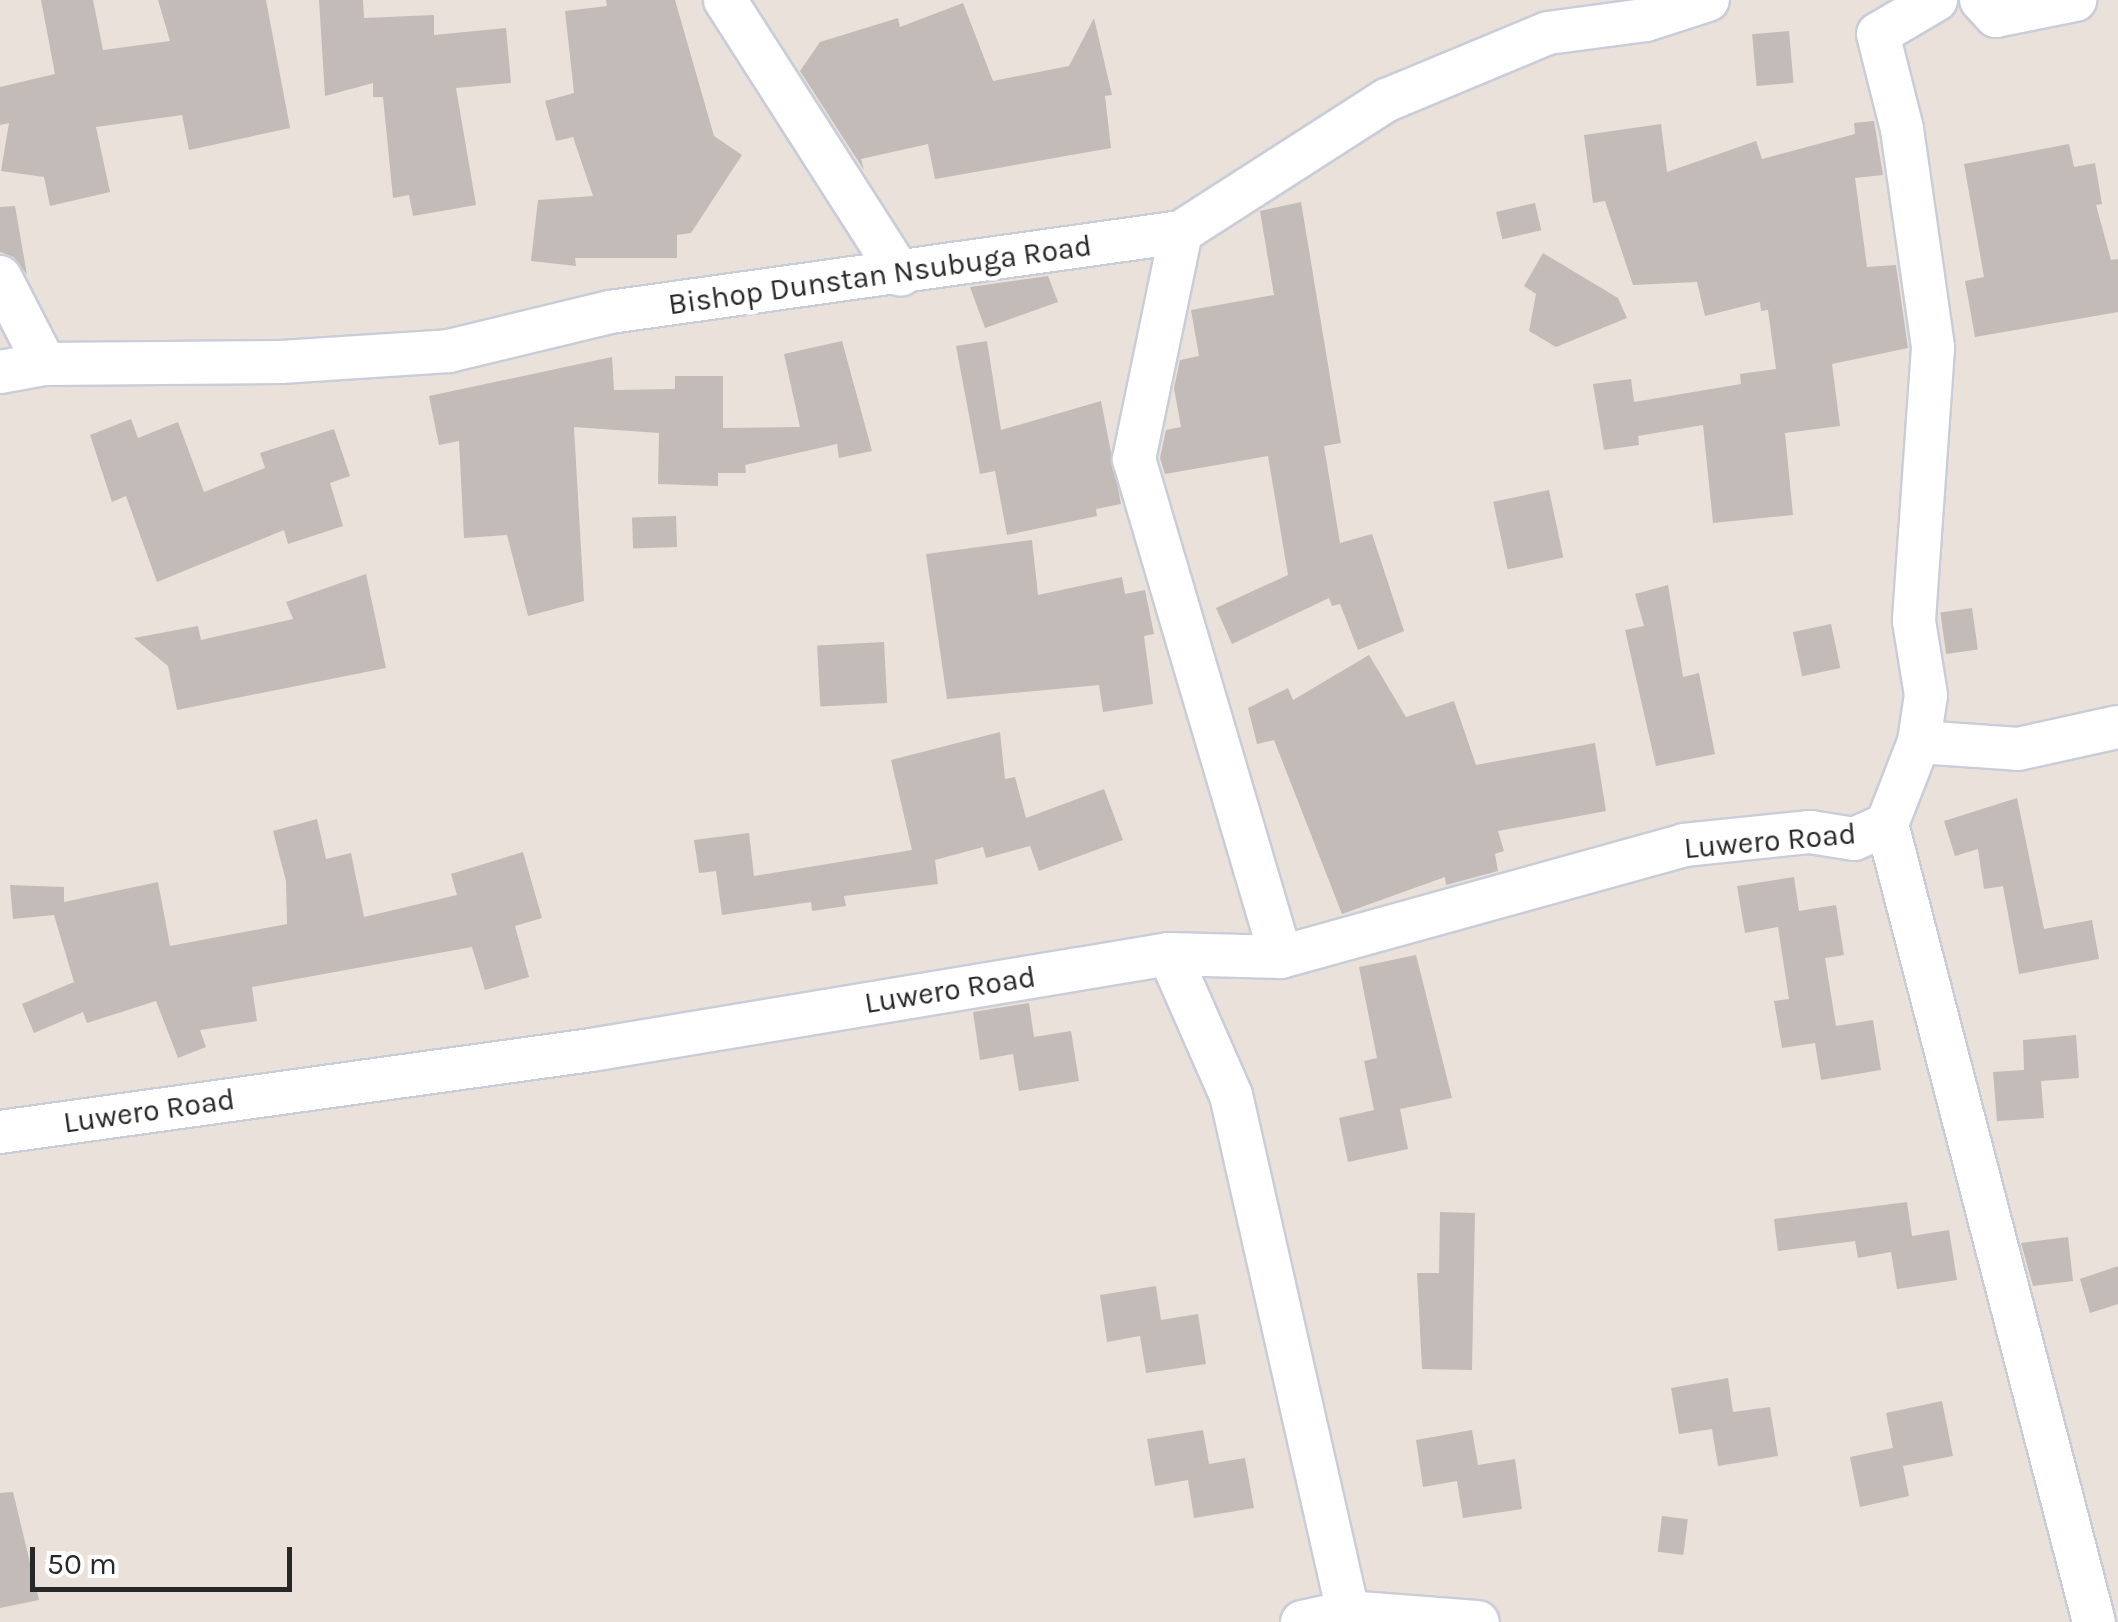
<!DOCTYPE html>
<style>
body{margin:0}
#map{position:relative;width:2118px;height:1622px;overflow:hidden;background:#e9e1da;font-family:Karla,sans-serif}
div>[style]{position:absolute}
[style*='--x']{left:calc(var(--x)*1px);top:calc(var(--y)*1px);width:calc(var(--w)*1px);rotate:calc(var(--a)*1deg)}
.building>*{inset:0;background:#c2bbb7;transform-origin:0 0}
.roads{filter:drop-shadow(2px 0 #c9cdd9) drop-shadow(-2px 0 #c9cdd9) drop-shadow(0 2px #c9cdd9) drop-shadow(0 -2px #c9cdd9)}
.minor>*{height:42px;margin:-21px;padding:0 21px;transform-origin:21px;border-radius:21px;background:#fff}
span{translate:-50% -50%;white-space:nowrap;text-align:center;line-height:1.15;-webkit-text-stroke:9px #fff;paint-order:stroke}
.street-label{font-size:30px;color:#282828}
.scale{position:absolute;left:30px;top:1547px;width:262px;height:45px;box-sizing:border-box;border:5px solid #282828;border-top:0;padding-left:12px;font-size:30px;line-height:35px;white-space:nowrap;color:#282828;-webkit-text-stroke:8px #fff;paint-order:stroke}
</style>
<div id="map">
<div class="building">
<i style="clip-path:polygon(41px 0,93px 0,103px 50px,170px 41px,158px 0,266px 0,290px 128px,189px 150px,182px 115px,96px 127px,110px 192px,50px 206px,44px 177px,1px 171px,9px 123px,0 125px,0 87px,55px 74px)"></i>
<i style="clip-path:polygon(319px 0,363px 0,364px 18px,434px 15px,434px 35px,506px 28px,511px 83px,456px 88px,476px 205px,413px 216px,409px 195px,393px 198px,383px 97px,373px 97px,373px 83px,325px 96px)"></i>
<i style="clip-path:polygon(606px 0,675px 0,714px 136px,742px 155px,691px 233px,677px 235px,677px 258px,575px 258px,576px 266px,531px 261px,538px 200px,593px 196px,573px 137px,556px 141px,545px 101px,574px 93px,565px 11px,607px 6px)"></i>
<i style="clip-path:polygon(963px 3px,993px 81px,1069px 66px,1094px 18px,1112px 95px,1105px 96px,1111px 148px,935px 179px,928px 144px,861px 159px,864px 170px,800px 71px,820px 42px,898px 18px,900px 27px)"></i>
<i style="left:1789px;top:31px;width:52px;height:37px;rotate:85deg"></i>
<i style="clip-path:polygon(1874px 121px,1883px 175px,1855px 178px,1867px 267px,1896px 265px,1908px 348px,1832px 364px,1840px 426px,1785px 433px,1793px 515px,1713px 523px,1703px 425px,1638px 436px,1639px 445px,1604px 450px,1593px 384px,1631px 379px,1634px 402px,1741px 384px,1740px 374px,1776px 369px,1768px 310px,1761px 311px,1760px 302px,1705px 316px,1697px 282px,1633px 285px,1605px 201px,1593px 203px,1584px 135px,1661px 124px,1667px 172px,1756px 141px,1762px 159px,1855px 134px,1854px 123px)"></i>
<i style="clip-path:polygon(2069px 144px,2074px 167px,2095px 163px,2102px 204px,2096px 205px,2111px 260px,2118px 259px,2118px 312px,1975px 337px,1965px 281px,1984px 277px,1964px 164px)"></i>
<i style="clip-path:polygon(1301px 202px,1341px 443px,1324px 446px,1340px 543px,1372px 534px,1404px 631px,1358px 650px,1340px 604px,1332px 606px,1329px 598px,1232px 644px,1216px 608px,1288px 575px,1268px 456px,1165px 474px,1160px 458px,1166px 430px,1181px 427px,1174px 388px,1180px 360px,1199px 356px,1191px 310px,1274px 295px,1260px 211px)"></i>
<i style="left:1535px;top:203px;width:28px;height:40px;rotate:77deg"></i>
<i style="clip-path:polygon(15px 206px,27px 275px,14px 257px,0 252px,0 207px)"></i>
<i style="clip-path:polygon(1543px 253px,1618px 298px,1627px 318px,1556px 347px,1529px 331px,1536px 294px,1524px 286px)"></i>
<i style="clip-path:polygon(1048px 276px,1058px 302px,985px 328px,970px 287px)"></i>
<i style="clip-path:polygon(842px 341px,872px 451px,839px 458px,837px 444px,745px 465px,746px 473px,718px 473px,718px 486px,658px 484px,659px 433px,574px 427px,584px 601px,528px 616px,507px 535px,464px 538px,459px 441px,439px 445px,429px 396px,612px 357px,614px 390px,675px 389px,675px 376px,723px 376px,723px 428px,800px 427px,784px 354px)"></i>
<i style="clip-path:polygon(987px 341px,1001px 430px,1101px 401px,1121px 504px,1096px 509px,1097px 516px,1007px 535px,995px 471px,980px 474px,956px 346px)"></i>
<i style="clip-path:polygon(131px 419px,138px 438px,178px 422px,204px 492px,265px 468px,260px 453px,334px 429px,350px 476px,330px 483px,343px 526px,288px 544px,284px 530px,157px 582px,126px 496px,112px 502px,90px 435px)"></i>
<i style="left:1549px;top:490px;width:69px;height:57px;rotate:78deg"></i>
<i style="left:676px;top:516px;width:31px;height:44px;rotate:88deg"></i>
<i style="clip-path:polygon(1032px 540px,1038px 595px,1122px 577px,1125px 594px,1145px 590px,1154px 634px,1144px 636px,1153px 704px,1103px 712px,1099px 685px,947px 699px,926px 554px)"></i>
<i style="clip-path:polygon(366px 574px,386px 668px,177px 710px,168px 666px,134px 638px,198px 626px,201px 640px,293px 619px,286px 602px)"></i>
<i style="clip-path:polygon(1668px 585px,1683px 677px,1699px 673px,1715px 754px,1656px 766px,1625px 630px,1644px 626px,1635px 594px)"></i>
<i style="left:1972px;top:608px;width:42px;height:32px;rotate:82deg"></i>
<i style="left:1831px;top:624px;width:45px;height:39px;rotate:78deg"></i>
<i style="left:884px;top:642px;width:61px;height:67px;rotate:87deg"></i>
<i style="clip-path:polygon(1369px 655px,1406px 717px,1454px 701px,1476px 765px,1595px 743px,1606px 811px,1498px 831px,1504px 851px,1495px 854px,1498px 871px,1446px 885px,1445px 877px,1342px 914px,1274px 740px,1257px 744px,1248px 708px,1288px 688px,1293px 700px)"></i>
<i style="clip-path:polygon(1000px 732px,1005px 779px,1015px 777px,1026px 818px,1104px 789px,1123px 840px,1039px 871px,1030px 846px,986px 858px,983px 847px,935px 860px,938px 884px,844px 896px,846px 906px,812px 911px,811px 902px,722px 915px,716px 871px,699px 873px,694px 840px,749px 833px,754px 876px,912px 850px,891px 760px)"></i>
<i style="clip-path:polygon(2017px 798px,2044px 929px,2092px 920px,2099px 959px,2019px 974px,2003px 886px,1984px 889px,1978px 849px,1955px 856px,1944px 821px)"></i>
<i style="clip-path:polygon(317px 819px,326px 859px,351px 853px,364px 917px,457px 895px,451px 874px,523px 852px,542px 918px,515px 926px,529px 977px,485px 990px,472px 947px,252px 987px,257px 1021px,200px 1030px,206px 1047px,178px 1058px,156px 1001px,87px 1023px,83px 1012px,34px 1033px,22px 1004px,74px 982px,54px 915px,13px 919px,10px 885px,64px 887px,64px 902px,158px 882px,170px 946px,287px 924px,286px 881px,273px 831px)"></i>
<i style="clip-path:polygon(1794px 877px,1799px 911px,1836px 905px,1844px 955px,1825px 958px,1836px 1026px,1873px 1020px,1881px 1070px,1821px 1080px,1815px 1043px,1782px 1048px,1774px 1001px,1789px 999px,1778px 927px,1745px 933px,1737px 886px)"></i>
<i style="clip-path:polygon(1416px 955px,1452px 1098px,1400px 1109px,1408px 1149px,1348px 1162px,1339px 1118px,1374px 1110px,1364px 1061px,1377px 1058px,1359px 967px)"></i>
<i style="clip-path:polygon(1029px 1003px,1034px 1037px,1071px 1031px,1079px 1081px,1019px 1091px,1013px 1054px,980px 1060px,973px 1012px)"></i>
<i style="clip-path:polygon(2076px 1035px,2079px 1078px,2041px 1081px,2044px 1118px,1997px 1121px,1993px 1072px,2024px 1070px,2023px 1040px)"></i>
<i style="clip-path:polygon(1907px 1202px,1912px 1236px,1949px 1230px,1957px 1280px,1897px 1289px,1891px 1252px,1858px 1258px,1855px 1241px,1778px 1251px,1774px 1219px)"></i>
<i style="clip-path:polygon(1440px 1212px,1475px 1213px,1472px 1370px,1422px 1369px,1417px 1273px,1439px 1273px)"></i>
<i style="clip-path:polygon(2068px 1237px,2073px 1281px,2033px 1286px,2021px 1243px)"></i>
<i style="clip-path:polygon(2118px 1266px,2118px 1304px,2090px 1313px,2080px 1279px)"></i>
<i style="clip-path:polygon(1156px 1286px,1161px 1320px,1198px 1314px,1206px 1364px,1146px 1373px,1140px 1336px,1107px 1342px,1100px 1295px)"></i>
<i style="clip-path:polygon(1728px 1378px,1733px 1412px,1770px 1407px,1778px 1456px,1718px 1466px,1712px 1429px,1679px 1434px,1671px 1388px)"></i>
<i style="clip-path:polygon(1942px 1401px,1953px 1456px,1903px 1466px,1909px 1496px,1860px 1507px,1850px 1457px,1893px 1448px,1886px 1413px)"></i>
<i style="clip-path:polygon(1203px 1430px,1209px 1464px,1245px 1458px,1254px 1508px,1194px 1518px,1188px 1480px,1155px 1486px,1147px 1439px)"></i>
<i style="clip-path:polygon(1472px 1430px,1478px 1465px,1515px 1459px,1522px 1509px,1463px 1518px,1457px 1481px,1423px 1487px,1416px 1440px)"></i>
<i style="clip-path:polygon(13px 1492px,39px 1600px,0 1608px,0 1493px)"></i>
<i style="left:1662px;top:1516px;width:26px;height:36px;rotate:7deg"></i>
</div>
<div class="roads">
<div class="minor">
<i style="--x:725;--y:0;--w:326;--a:57.4"></i>
<i style="--x:1936;--y:0;--w:67;--a:149.6"></i>
<i style="--x:1878;--y:34;--w:98;--a:75.8"></i>
<i style="--x:1902;--y:129;--w:221;--a:81.9"></i>
<i style="--x:1933;--y:348;--w:274;--a:94"></i>
<i style="--x:1914;--y:621;--w:75;--a:80.8"></i>
<i style="--x:1926;--y:695;--w:48;--a:98.5"></i>
<i style="--x:1919;--y:742;--w:88;--a:111.3"></i>
<i style="--x:1887;--y:824;--w:824;--a:75.46"></i>
<i style="--x:1981;--y:0;--w:22;--a:47"></i>
<i style="--x:1996;--y:16;--w:81;--a:-11.4"></i>
<i style="--x:1181;--y:232;--w:232;--a:101.7"></i>
<i style="--x:1134;--y:459;--w:519;--a:73.55"></i>
<i style="--x:0;--y:277;--w:98;--a:62.7"></i>
<i style="--x:0;--y:372;--w:46;--a:-10.1"></i>
<i style="--x:45;--y:364;--w:236;--a:-0.5"></i>
<i style="--x:281;--y:362;--w:168;--a:-3.7"></i>
<i style="--x:449;--y:351;--w:166;--a:-13.6"></i>
<i style="--x:610;--y:312;--w:577;--a:-7.98"></i>
<i style="--x:1181;--y:232;--w:245;--a:-32.7"></i>
<i style="--x:1387;--y:100;--w:174;--a:-22.6"></i>
<i style="--x:1548;--y:33;--w:99;--a:-7.6"></i>
<i style="--x:1646;--y:20;--w:65;--a:-17.9"></i>
<i style="--x:1919;--y:742;--w:99;--a:4"></i>
<i style="--x:2018;--y:749;--w:102;--a:-12.4"></i>
<i style="--x:1169;--y:954;--w:154;--a:66.3"></i>
<i style="--x:1231;--y:1095;--w:530;--a:77.25"></i>
<i style="--x:0;--y:1132;--w:597;--a:-7.9"></i>
<i style="--x:591;--y:1050;--w:586;--a:-9.43"></i>
<i style="--x:1169;--y:954;--w:112;--a:1.5"></i>
<i style="--x:1281;--y:957;--w:418;--a:-15.5"></i>
<i style="--x:1684;--y:845;--w:127;--a:-5.9"></i>
<i style="--x:1810;--y:832;--w:45;--a:9"></i>
<i style="--x:1854;--y:839;--w:36;--a:-24"></i>
<i style="--x:1302;--y:1622;--w:47;--a:-12.3"></i>
<i style="--x:1348;--y:1612;--w:130;--a:4.4"></i>
</div>
</div>
<div class="street-label">
<span style="left:880px;top:275px;rotate:-8deg">Bishop Dunstan Nsubuga Road</span>
<span style="left:1770px;top:841px;rotate:-5deg">Luwero Road</span>
<span style="left:950px;top:990px;rotate:-9deg">Luwero Road</span>
<span style="left:149px;top:1111px;rotate:-8deg">Luwero Road</span>
</div>
<div class="scale">50 m</div>
</div>
